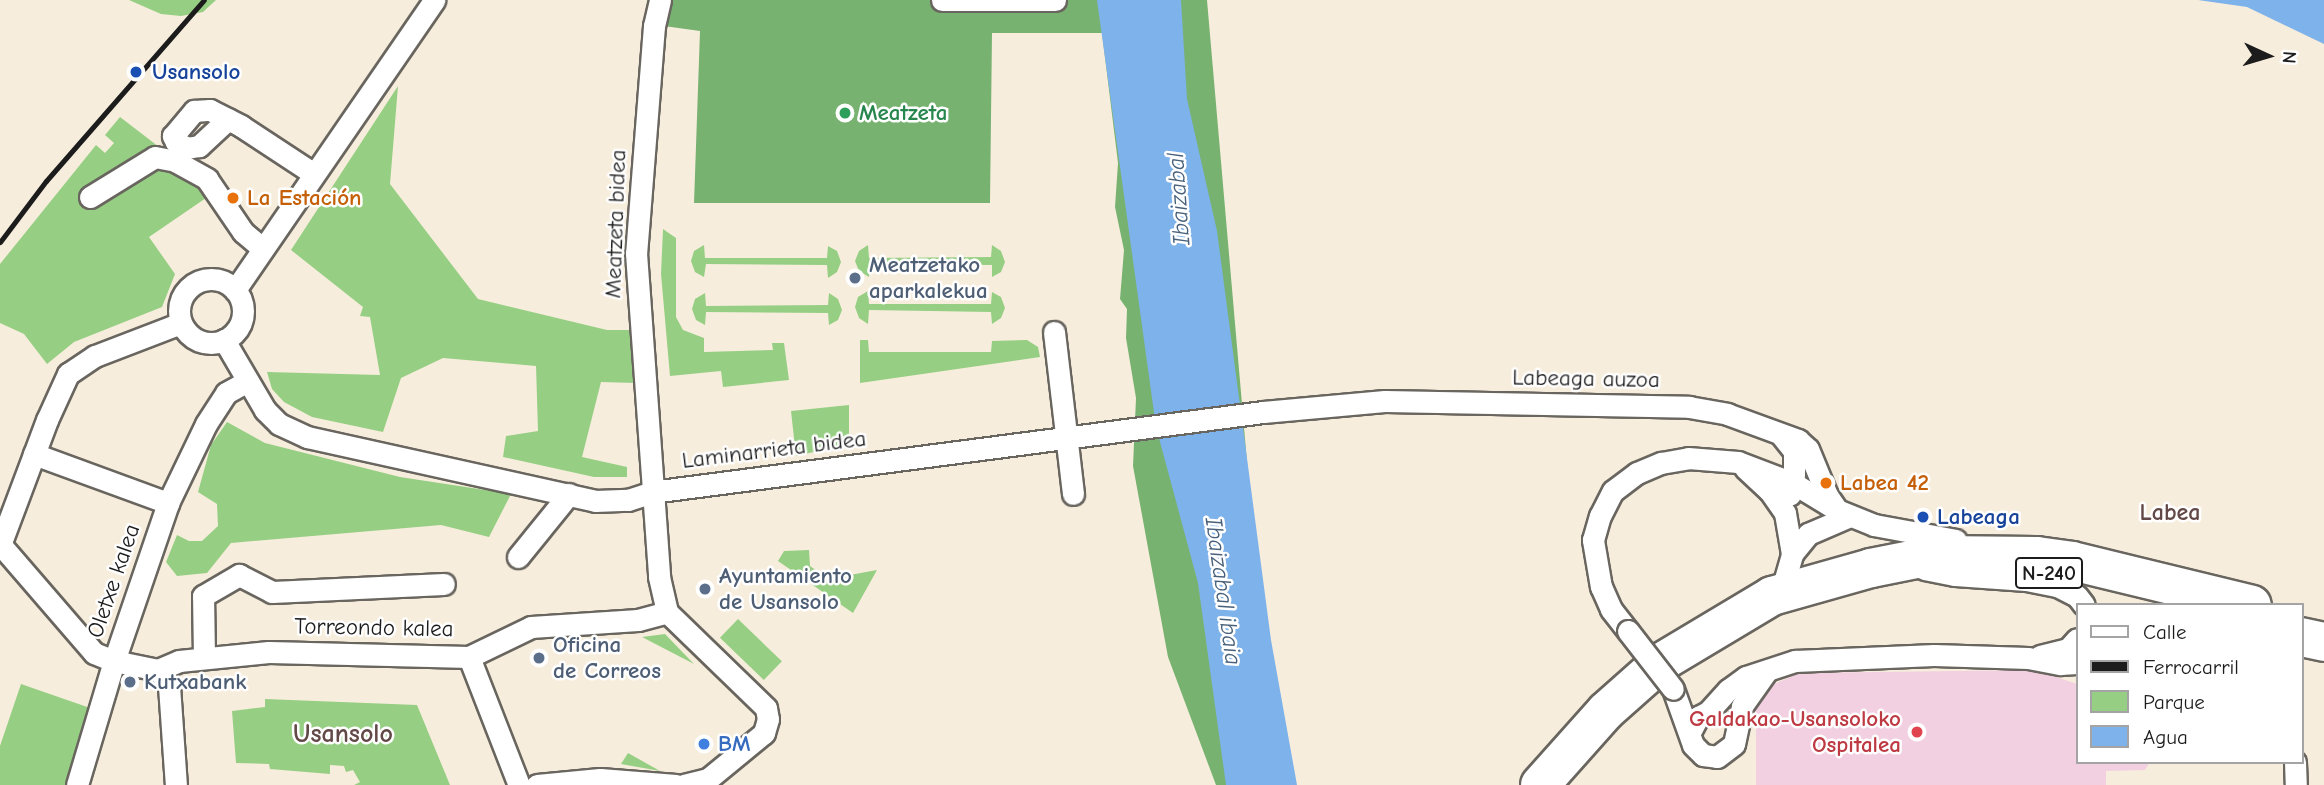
<!DOCTYPE html>
<meta charset="utf-8">
<style>
body{margin:0}
#map{position:relative;width:2324px;height:785px;overflow:hidden;background:#f7eddc;font-family:"Comic Neue",sans-serif}
div>[style]{position:absolute}
[style*='--x']{left:calc(var(--x)*1px);top:calc(var(--y)*1px);width:calc(var(--w)*1px);rotate:calc(var(--a)*1deg)}
.built>*{inset:0;background:#f2cfe1}
.green>*{inset:0;background:#96cf83;transform-origin:0 0}
.forest>*{inset:0;background:#78b271}
.water>*{inset:0;background:#7eb2eb}
.roads{filter:drop-shadow(2px 0 #69655f) drop-shadow(-2px 0 #69655f) drop-shadow(0 2px #69655f) drop-shadow(0 -2px #69655f)}
.street>*{height:21px;margin:-10.5px;padding:0 10.5px;transform-origin:10.5px;border-radius:10.5px;background:#fff}
.street>.ring{margin:-10.5px;padding:0;box-sizing:content-box;background:none;border:21px solid #fff;border-radius:50%}
.highway>*{height:38px;margin:-19px;padding:0 19px;transform-origin:19px;border-radius:19px;background:#fff}
.rail>*{height:5px;margin:-2.5px;padding:0 2.5px;transform-origin:2.5px;border-radius:2.5px;background:#1c1c1c}
.bridges{filter:drop-shadow(2px 0 #69655f) drop-shadow(-2px 0 #69655f) drop-shadow(0 2px #69655f) drop-shadow(0 -2px #69655f)}
.street-bridge>*{height:21px;margin:-10.5px;padding:0 10.5px;transform-origin:10.5px;border-radius:10.5px;background:#fff}
.dots>*{width:19px;height:19px;translate:-50% -50%;box-sizing:border-box;border:4px solid #fff;border-radius:50%}
span{translate:-50% -50%;white-space:nowrap;text-align:center;line-height:1.15;-webkit-text-stroke:5px #fff;paint-order:stroke}
.shield-label span{padding:2px 5px;background:#fff;border:2px solid;border-radius:5px;-webkit-text-stroke-width:0}
.shield-label{font-size:21px;color:#1c1c1c;font-weight:700}
.transit-label{font-size:23px;color:#164399;font-weight:700}
.left{translate:0 -50%;text-align:left}
.leisure-label{font-size:23px;color:#27864d;font-weight:700}
.food-label{font-size:23px;color:#c56008;font-weight:700}
.street-label{font-size:23px;color:#1c1c1c}
.service-label{font-size:23px;color:#4e5e75;font-weight:700}
.health-label{font-size:23px;color:#be3a42;font-weight:700}
.right{translate:-100% -50%;text-align:right}
.shop-label{font-size:23px;color:#366cbe;font-weight:700}
.water-label{font-size:24px;color:#486079;font-style:italic}
.neighbourhood-label{font-size:24px;color:#624947;font-weight:700}
.quarter-label{font-size:26px;color:#624947;font-weight:700}
.legend{position:absolute;left:2076px;top:603px;width:228px;height:161px;box-sizing:border-box;background:#fff;border:2px solid #a4a4a4;margin:0;padding:9px 12px;list-style:none;font-size:21px;color:#1c1c1c}
.legend li{display:flex;align-items:center;gap:14px;height:35px}
.legend b{width:35px;border:2px solid #a4a4a4}
.north{position:absolute;left:2233px;top:21px;width:70px;height:70px;-webkit-text-stroke:5px #fff;paint-order:stroke;rotate:94deg;font-size:19px;font-weight:700;line-height:28px;text-align:center;color:#1c1c1c}
.north::after{content:'';display:block;margin:auto;width:24px;height:32px;background:#1c1c1c;clip-path:polygon(50% 0,100% 100%,50% 72%,0 100%)}
</style>
<div id="map">
<div class="built">
<i style="clip-path:polygon(2035px 670px,2077px 684px,2077px 762px,2150px 762px,2145px 770px,2106px 771px,2106px 785px,1756px 785px,1756px 701px,1767px 687px,1800px 673px)"></i>
</div>
<div class="green">
<i style="clip-path:polygon(129px 0,216px 0,203px 12px,181px 16px,161px 14px)"></i>
<i style="clip-path:polygon(398px 86px,390px 184px,478px 299px,607px 330px,633px 330px,636px 383px,601px 382px,582px 457px,627px 467px,627px 477px,594px 477px,503px 457px,506px 436px,538px 431px,536px 366px,443px 358px,401px 378px,383px 432px,312px 417px,284px 402px,272px 389px,267px 372px,380px 375px,370px 317px,360px 316px,363px 307px,291px 250px)"></i>
<i style="clip-path:polygon(120px 117px,193px 173px,206px 198px,149px 237px,175px 274px,162px 307px,74px 342px,47px 364px,24px 334px,0 323px,0 264px,96px 145px,105px 153px,114px 143px,105px 135px)"></i>
<i style="clip-path:polygon(663px 229px,676px 238px,676px 317px,683px 330px,704px 338px,704px 352px,773px 350px,772px 343px,784px 343px,789px 380px,723px 387px,721px 371px,670px 376px,661px 274px)"></i>
<i style="clip-path:polygon(704px 245px,705px 258px,827px 258px,828px 246px,837px 251px,841px 262px,837px 272px,828px 278px,827px 265px,706px 264px,704px 277px,695px 272px,691px 261px,694px 251px)"></i>
<i style="clip-path:polygon(868px 245px,869px 258px,991px 257px,992px 245px,1001px 251px,1005px 262px,1001px 272px,992px 277px,992px 265px,870px 264px,869px 277px,859px 271px,855px 261px,859px 251px)"></i>
<i style="clip-path:polygon(868px 291px,869px 304px,991px 304px,992px 292px,1001px 297px,1005px 308px,1001px 318px,992px 324px,991px 312px,869px 310px,868px 324px,859px 318px,855px 307px,858px 297px)"></i>
<i style="clip-path:polygon(705px 293px,706px 306px,828px 305px,829px 293px,838px 299px,842px 310px,838px 320px,829px 325px,828px 313px,706px 312px,705px 325px,696px 320px,692px 309px,695px 299px)"></i>
<i style="clip-path:polygon(860px 340px,868px 340px,869px 352px,991px 352px,992px 341px,1027px 340px,1038px 347px,1040px 357px,860px 383px)"></i>
<i style="clip-path:polygon(849px 405px,849px 444px,796px 456px,791px 411px)"></i>
<i style="clip-path:polygon(227px 422px,265px 443px,400px 477px,511px 494px,489px 537px,441px 525px,231px 543px,207px 573px,177px 576px,166px 562px,177px 535px,189px 541px,202px 541px,218px 526px,217px 504px,198px 492px,211px 445px)"></i>
<i style="clip-path:polygon(809px 550px,810px 566px,828px 579px,877px 570px,853px 613px,778px 561px,784px 551px)"></i>
<i style="left:738px;top:619px;width:61px;height:26px;rotate:44deg"></i>
<i style="clip-path:polygon(665px 634px,694px 664px,642px 637px)"></i>
<i style="clip-path:polygon(21px 684px,93px 709px,72px 785px,0 785px,0 746px)"></i>
<i style="clip-path:polygon(265px 699px,417px 705px,450px 785px,354px 785px,360px 782px,353px 770px,346px 772px,344px 766px,330px 765px,330px 774px,270px 769px,269px 764px,236px 763px,232px 711px,265px 707px)"></i>
<i style="clip-path:polygon(628px 753px,660px 771px,621px 764px)"></i>
</div>
<div class="forest">
<i style="clip-path:polygon(669px 0,1207px 0,1275px 785px,1216px 785px,1168px 657px,1133px 466px,1136px 398px,1126px 338px,1127px 309px,1120px 299px,1124px 250px,1115px 207px,1118px 163px,1102px 33px,992px 33px,990px 203px,694px 203px,700px 31px,664px 26px)"></i>
</div>
<div class="water">
<i style="clip-path:polygon(1097px 0,1181px 0,1187px 99px,1217px 231px,1271px 640px,1297px 785px,1226px 785px,1198px 583px,1156px 427px)"></i>
<i style="clip-path:polygon(2198px 0,2324px 0,2324px 44px,2247px 7px)"></i>
</div>
<div class="roads">
<div class="street">
<i style="--x:660;--y:0;--w:27;--a:103"></i>
<i style="--x:654;--y:26;--w:228;--a:94.5"></i>
<i style="--x:636;--y:253;--w:325;--a:85.9"></i>
<i style="--x:659;--y:577;--w:36;--a:77"></i>
<i style="--x:667;--y:612;--w:138;--a:44.1"></i>
<i style="--x:766;--y:708;--w:11;--a:80"></i>
<i style="--x:768;--y:719;--w:15;--a:106"></i>
<i style="--x:764;--y:733;--w:72;--a:140.6"></i>
<i style="--x:708;--y:779;--w:25;--a:166"></i>
<i style="--x:942;--y:0;--w:113;--a:0"></i>
<i style="--x:228;--y:119;--w:40;--a:137"></i>
<i style="--x:199;--y:146;--w:12;--a:171"></i>
<i style="--x:187;--y:148;--w:13;--a:-151"></i>
<i style="--x:176;--y:142;--w:7;--a:-117"></i>
<i style="--x:173;--y:136;--w:33;--a:-50"></i>
<i style="--x:194;--y:111;--w:16;--a:-4"></i>
<i style="--x:210;--y:110;--w:35;--a:27"></i>
<i style="--x:241;--y:126;--w:87;--a:33.3"></i>
<i style="--x:90;--y:197;--w:76;--a:-31.6"></i>
<i style="--x:155;--y:157;--w:20;--a:11"></i>
<i style="--x:175;--y:161;--w:37;--a:29"></i>
<i style="--x:207;--y:179;--w:64;--a:55.8"></i>
<i style="--x:243;--y:232;--w:26;--a:40"></i>
<i class="ring" style="left:179px;top:279px;width:43px;height:43px"></i>
<i style="--x:235;--y:290;--w:352;--a:-55.5"></i>
<i style="--x:1054;--y:332;--w:163;--a:83.3"></i>
<i style="--x:224;--y:340;--w:81;--a:59.6"></i>
<i style="--x:265;--y:410;--w:20;--a:45"></i>
<i style="--x:279;--y:424;--w:31;--a:25"></i>
<i style="--x:307;--y:437;--w:295;--a:12.5"></i>
<i style="--x:595;--y:501;--w:33;--a:-2"></i>
<i style="--x:628;--y:500;--w:25;--a:-18"></i>
<i style="--x:652;--y:492;--w:616;--a:-7.46"></i>
<i style="--x:1263;--y:412;--w:122;--a:-5.2"></i>
<i style="--x:1385;--y:401;--w:304;--a:1.1"></i>
<i style="--x:1689;--y:407;--w:39;--a:10"></i>
<i style="--x:1727;--y:414;--w:76;--a:20.1"></i>
<i style="--x:1798;--y:440;--w:13;--a:42"></i>
<i style="--x:1808;--y:449;--w:50;--a:67.6"></i>
<i style="--x:1827;--y:495;--w:18;--a:56"></i>
<i style="--x:1781;--y:435;--w:21;--a:51"></i>
<i style="--x:1794;--y:451;--w:23;--a:90"></i>
<i style="--x:1794;--y:474;--w:21;--a:101"></i>
<i style="--x:34;--y:454;--w:143;--a:20.1"></i>
<i style="--x:1745;--y:468;--w:33;--a:43"></i>
<i style="--x:1769;--y:490;--w:28;--a:55"></i>
<i style="--x:1785;--y:513;--w:42;--a:80.3"></i>
<i style="--x:0;--y:544;--w:144;--a:49.2"></i>
<i style="--x:94;--y:653;--w:22;--a:22"></i>
<i style="--x:114;--y:661;--w:45;--a:11.6"></i>
<i style="--x:158;--y:670;--w:19;--a:55"></i>
<i style="--x:169;--y:686;--w:99;--a:86"></i>
<i style="--x:0;--y:545;--w:134;--a:-69.4"></i>
<i style="--x:47;--y:420;--w:51;--a:-65.5"></i>
<i style="--x:68;--y:374;--w:32;--a:-34"></i>
<i style="--x:95;--y:356;--w:92;--a:-21"></i>
<i style="--x:518;--y:557;--w:81;--a:-51"></i>
<i style="--x:1924;--y:569;--w:32;--a:11"></i>
<i style="--x:1955;--y:575;--w:71;--a:4"></i>
<i style="--x:2026;--y:580;--w:32;--a:11"></i>
<i style="--x:2057;--y:586;--w:22;--a:27"></i>
<i style="--x:2077;--y:596;--w:11;--a:52"></i>
<i style="--x:1774;--y:595;--w:19;--a:-55"></i>
<i style="--x:1785;--y:579;--w:26;--a:-74"></i>
<i style="--x:1792;--y:554;--w:26;--a:-51"></i>
<i style="--x:1808;--y:534;--w:46;--a:-23.2"></i>
<i style="--x:1628;--y:631;--w:28;--a:-128"></i>
<i style="--x:1611;--y:609;--w:24;--a:-114"></i>
<i style="--x:1601;--y:587;--w:48;--a:-99.7"></i>
<i style="--x:1593;--y:540;--w:25;--a:-74"></i>
<i style="--x:1600;--y:516;--w:28;--a:-63"></i>
<i style="--x:1613;--y:491;--w:30;--a:-37"></i>
<i style="--x:1637;--y:473;--w:26;--a:-23"></i>
<i style="--x:1661;--y:463;--w:27;--a:-10"></i>
<i style="--x:1688;--y:458;--w:50;--a:4.6"></i>
<i style="--x:1738;--y:462;--w:59;--a:20.9"></i>
<i style="--x:1793;--y:483;--w:52;--a:31.5"></i>
<i style="--x:1837;--y:510;--w:40;--a:22"></i>
<i style="--x:1874;--y:525;--w:83;--a:10.4"></i>
<i style="--x:2040;--y:656;--w:29;--a:-14"></i>
<i style="--x:2068;--y:649;--w:13;--a:-48"></i>
<i style="--x:204;--y:657;--w:61;--a:-90.9"></i>
<i style="--x:203;--y:596;--w:42;--a:-30.3"></i>
<i style="--x:239;--y:575;--w:37;--a:27"></i>
<i style="--x:272;--y:592;--w:172;--a:-2.7"></i>
<i style="--x:469;--y:657;--w:137;--a:68.7"></i>
<i style="--x:158;--y:670;--w:23;--a:-23"></i>
<i style="--x:179;--y:661;--w:90;--a:-5.7"></i>
<i style="--x:269;--y:652;--w:200;--a:1.4"></i>
<i style="--x:469;--y:657;--w:69;--a:-25.8"></i>
<i style="--x:531;--y:627;--w:107;--a:-3.7"></i>
<i style="--x:638;--y:620;--w:30;--a:-15"></i>
<i style="--x:1673;--y:689;--w:59;--a:70.3"></i>
<i style="--x:1693;--y:745;--w:14;--a:45"></i>
<i style="--x:1703;--y:755;--w:14;--a:8"></i>
<i style="--x:1717;--y:757;--w:21;--a:-37"></i>
<i style="--x:1734;--y:744;--w:39;--a:-78"></i>
<i style="--x:1742;--y:706;--w:42;--a:-54.8"></i>
<i style="--x:1690;--y:732;--w:17;--a:-62"></i>
<i style="--x:1698;--y:717;--w:11;--a:-27"></i>
<i style="--x:1708;--y:712;--w:30;--a:-48"></i>
<i style="--x:1728;--y:690;--w:22;--a:-36"></i>
<i style="--x:1746;--y:677;--w:52;--a:-18.1"></i>
<i style="--x:1795;--y:661;--w:139;--a:-2.5"></i>
<i style="--x:1934;--y:655;--w:94;--a:1.8"></i>
<i style="--x:2028;--y:658;--w:33;--a:11"></i>
<i style="--x:2060;--y:664;--w:17;--a:-3"></i>
<i style="--x:2295;--y:762;--w:23;--a:88"></i>
<i style="--x:77;--y:785;--w:129;--a:-73.4"></i>
<i style="--x:114;--y:661;--w:167;--a:-71.1"></i>
<i style="--x:168;--y:503;--w:88;--a:-64.3"></i>
<i style="--x:206;--y:424;--w:37;--a:-57"></i>
<i style="--x:226;--y:393;--w:23;--a:-29"></i>
<i style="--x:537;--y:785;--w:63;--a:-5.4"></i>
<i style="--x:600;--y:779;--w:76;--a:4.5"></i>
</div>
<div class="highway">
<i style="--x:2301;--y:637;--w:24;--a:12"></i>
<i style="--x:1540;--y:785;--w:99;--a:-48.3"></i>
<i style="--x:1606;--y:711;--w:72;--a:-41.6"></i>
<i style="--x:1660;--y:663;--w:131;--a:-30.9"></i>
<i style="--x:1772;--y:596;--w:103;--a:-15.8"></i>
<i style="--x:1871;--y:568;--w:66;--a:-11.3"></i>
<i style="--x:1936;--y:555;--w:101;--a:0.6"></i>
<i style="--x:2037;--y:556;--w:35;--a:8"></i>
<i style="--x:2072;--y:561;--w:185;--a:13.7"></i>
</div>
</div>
<div class="rail">
<i style="--x:0;--y:242;--w:76;--a:-53"></i>
<i style="--x:46;--y:181;--w:240;--a:-48.9"></i>
</div>
<div class="bridges">
<div class="street-bridge">
<i style="--x:1628;--y:631;--w:73;--a:52.2"></i>
</div>
</div>
<div class="dots">
<i style="left:136px;top:72px;background:#1a4fb4"></i>
<i style="left:845px;top:113px;background:#2e9e5b"></i>
<i style="left:233px;top:198px;background:#e8710a"></i>
<i style="left:855px;top:278px;background:#5c6f8a"></i>
<i style="left:1826px;top:483px;background:#e8710a"></i>
<i style="left:1923px;top:517px;background:#1a4fb4"></i>
<i style="left:705px;top:589px;background:#5c6f8a"></i>
<i style="left:539px;top:658px;background:#5c6f8a"></i>
<i style="left:130px;top:682px;background:#5c6f8a"></i>
<i style="left:1917px;top:732px;background:#e0444e"></i>
<i style="left:704px;top:744px;background:#3f7fe0"></i>
</div>
<div class="shield-label">
<span style="left:2049px;top:573px">N-240</span>
</div>
<div class="transit-label">
<span class="left" style="left:152px;top:72px">Usansolo</span>
<span class="left" style="left:1937px;top:517px">Labeaga</span>
</div>
<div class="leisure-label">
<span class="left" style="left:859px;top:113px">Meatzeta</span>
</div>
<div class="food-label">
<span class="left" style="left:247px;top:198px">La Estación</span>
<span class="left" style="left:1840px;top:483px">Labea 42</span>
</div>
<div class="street-label">
<span style="left:616px;top:224px;rotate:-88deg">Meatzeta bidea</span>
<span style="left:1586px;top:379px;rotate:1deg">Labeaga auzoa</span>
<span style="left:774px;top:450px;rotate:-7deg">Laminarrieta bidea</span>
<span style="left:114px;top:581px;rotate:-71deg">Oletxe kalea</span>
<span style="left:374px;top:628px;rotate:1deg">Torreondo kalea</span>
</div>
<div class="service-label">
<span class="left" style="left:869px;top:278px">Meatzetako<br>aparkalekua</span>
<span class="left" style="left:719px;top:589px">Ayuntamiento<br>de Usansolo</span>
<span class="left" style="left:553px;top:658px">Oficina<br>de Correos</span>
<span class="left" style="left:144px;top:682px">Kutxabank</span>
</div>
<div class="health-label">
<span class="right" style="left:1901px;top:732px">Galdakao-Usansoloko<br>Ospitalea</span>
</div>
<div class="shop-label">
<span class="left" style="left:718px;top:744px">BM</span>
</div>
<div class="water-label">
<span style="left:1179px;top:199px;rotate:-94deg">Ibaizabal</span>
<span style="left:1223px;top:591px;rotate:82deg">Ibaizabal ibaia</span>
</div>
<div class="neighbourhood-label">
<span style="left:2170px;top:513px">Labea</span>
</div>
<div class="quarter-label">
<span style="left:343px;top:735px">Usansolo</span>
</div>
<ul class="legend">
<li><b style="height:9px;background:#fff"></b>Calle</li>
<li><b style="height:9px;background:#1c1c1c"></b>Ferrocarril</li>
<li><b style="height:19px;background:#96cf83"></b>Parque</li>
<li><b style="height:19px;background:#7eb2eb"></b>Agua</li>
</ul>
<div class="north">N</div>
</div>
